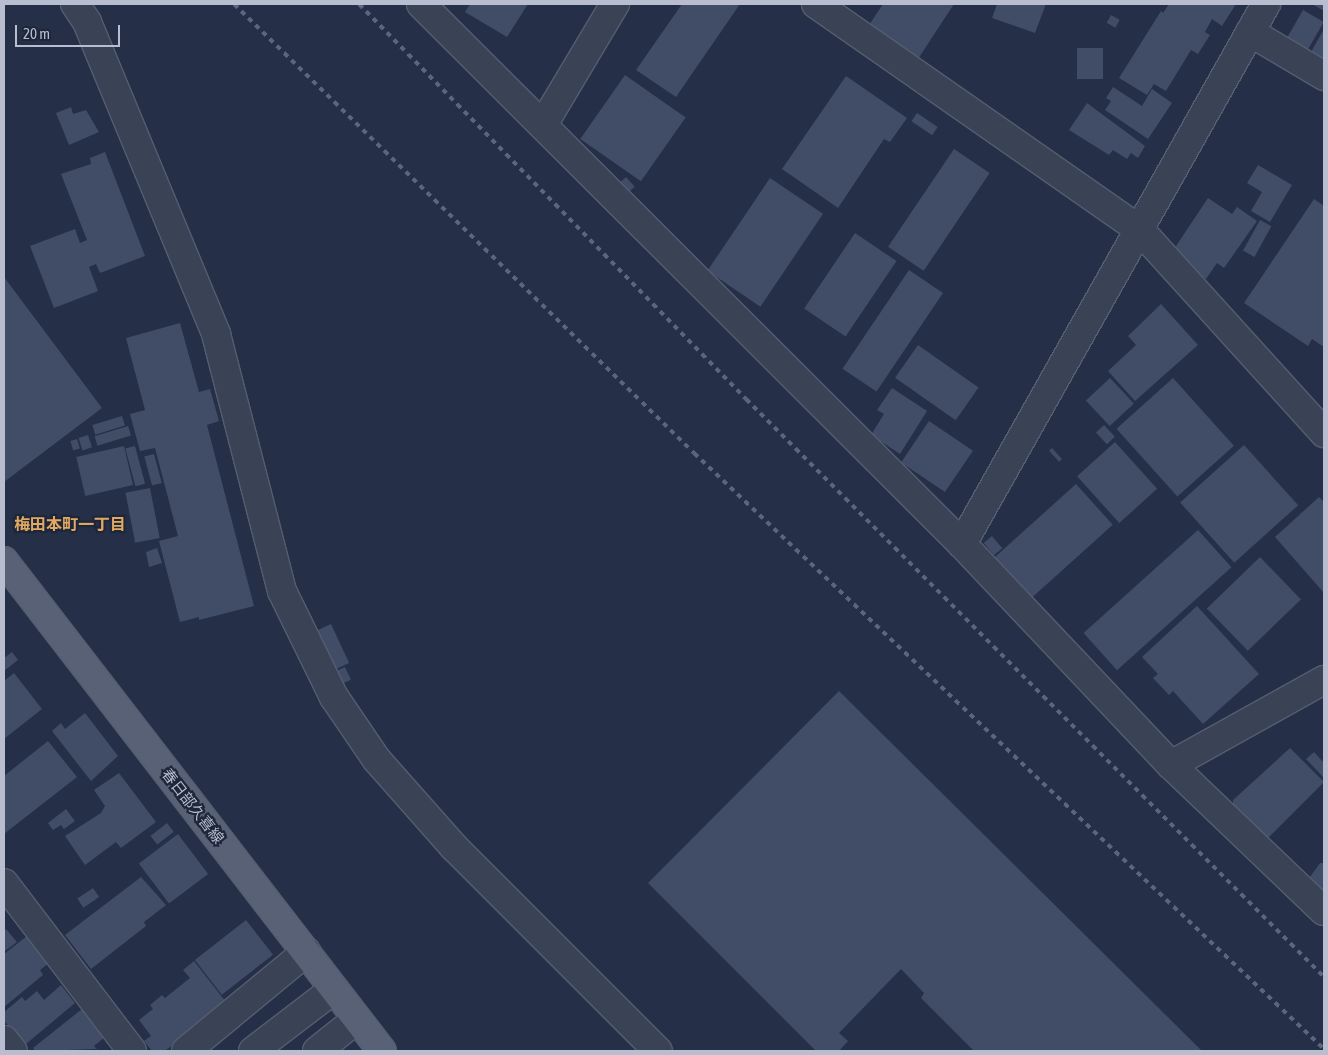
<!DOCTYPE html>
<html>
<head>
<meta charset="utf-8">
<style>
  body { margin:0 }
  #map { position:relative; width:1328px; height:1055px; overflow:hidden; background:#252f47; font-family:"Asap Condensed","Noto Sans JP",sans-serif }
  div>[style] { position:absolute }
  .building>* { inset:0; background:#414c67; transform-origin:0 0 }
  .roads { filter:drop-shadow(1px 0 #555d70) drop-shadow(-1px 0 #555d70) drop-shadow(0 1px #555d70) drop-shadow(0 -1px #555d70) }
  .minor>* { height:28px; margin:-14px; padding:0 14px; transform-origin:14px; border-radius:14px; background:#3a4256 }
  .major>* { height:28px; margin:-14px; padding:0 14px; transform-origin:14px; border-radius:14px; background:#586176 }
  .rail>* { height:4px; margin-top:-2px; transform-origin:0; background:repeating-linear-gradient(90deg,#5b657d 0 5px,transparent 0 10px) }
  span { translate:-50% -50%; white-space:nowrap; text-align:center; line-height:1.15; -webkit-text-stroke:4.5px #1e263b; paint-order:stroke }
  .street-label { font-size:15px; color:#b8becf }
  .neighbourhood-label { font-size:16px; color:#e2a960; font-weight:700 }
  .frame { position:absolute; inset:0; border:5px solid #b8becf; pointer-events:none }
  .scale { position:absolute; left:15px; top:25px; width:105px; height:22px; box-sizing:border-box; border:2px solid #b8becf; border-top:0; padding-left:6px; font-size:15px; line-height:18px; white-space:nowrap; color:#b8becf; -webkit-text-stroke:4px #1e263b; paint-order:stroke }
</style>
</head>
<body>
<div id="map">
  <div class="building">
    <i style="clip-path:polygon(470px 4px,528px 4px,507px 37px,465px 12px)"></i>
    <i style="clip-path:polygon(682px 4px,740px 4px,676px 97px,636px 70px)"></i>
    <i style="clip-path:polygon(883px 4px,954px 4px,918px 59px,869px 25px)"></i>
    <i style="clip-path:polygon(997px 4px,1046px 4px,1035px 33px,992px 18px)"></i>
    <i style="clip-path:polygon(1169px 4px,1236px 4px,1222px 26px,1212px 19px,1205px 32px,1210px 35px,1198px 54px,1191px 50px,1166px 91px,1154px 84px,1147px 95px,1119px 78px,1161px 11px,1163px 13px)"></i>
    <i style="clip-path:polygon(1312px 4px,1324px 4px,1324px 11px)"></i>
    <i style="left:1303px;top:10px;width:24px;height:36px;rotate:30deg"></i>
    <i style="left:1111px;top:15px;width:10px;height:9px;rotate:29deg"></i>
    <i style="clip-path:polygon(1324px 29px,1324px 60px,1311px 52px)"></i>
    <i style="left:1077px;top:48px;width:26px;height:31px"></i>
    <i style="left:625px;top:75px;width:74px;height:78px;rotate:35deg"></i>
    <i style="clip-path:polygon(846px 76px,907px 118px,890px 142px,884px 139px,838px 208px,782px 169px)"></i>
    <i style="clip-path:polygon(1113px 87px,1142px 106px,1152px 89px,1172px 103px,1148px 139px,1105px 110px,1111px 101px,1106px 98px)"></i>
    <i style="clip-path:polygon(1087px 103px,1145px 146px,1138px 158px,1131px 153px,1127px 159px,1113px 150px,1109px 155px,1069px 130px)"></i>
    <i style="clip-path:polygon(71px 107px,73px 114px,86px 110px,99px 132px,69px 145px,56px 113px)"></i>
    <i style="left:917px;top:113px;width:25px;height:10px;rotate:34deg"></i>
    <i style="left:954px;top:149px;width:43px;height:118px;rotate:34deg"></i>
    <i style="clip-path:polygon(105px 152px,145px 256px,100px 273px,96px 264px,89px 267px,98px 291px,54px 308px,30px 246px,75px 229px,80px 243px,87px 240px,61px 174px,91px 164px,90px 158px)"></i>
    <i style="clip-path:polygon(1258px 165px,1292px 185px,1270px 222px,1251px 211px,1262px 192px,1247px 183px)"></i>
    <i style="left:626px;top:177px;width:13px;height:9px;rotate:48deg"></i>
    <i style="left:770px;top:178px;width:64px;height:112px;rotate:34deg"></i>
    <i style="clip-path:polygon(1208px 198px,1232px 214px,1237px 207px,1257px 221px,1224px 268px,1217px 263px,1206px 279px,1180px 262px,1185px 256px,1174px 249px)"></i>
    <i style="clip-path:polygon(1314px 199px,1324px 206px,1324px 347px,1312px 339px,1308px 346px,1244px 303px)"></i>
    <i style="left:1260px;top:220px;width:13px;height:35px;rotate:29deg"></i>
    <i style="left:855px;top:233px;width:50px;height:91px;rotate:34deg"></i>
    <i style="left:909px;top:270px;width:41px;height:119px;rotate:34deg"></i>
    <i style="clip-path:polygon(4px 277px,102px 408px,4px 482px)"></i>
    <i style="clip-path:polygon(1161px 304px,1198px 345px,1135px 401px,1108px 371px,1136px 345px,1128px 336px)"></i>
    <i style="clip-path:polygon(180px 323px,199px 392px,210px 389px,219px 421px,207px 425px,254px 606px,199px 620px,199px 617px,180px 622px,159px 541px,178px 536px,155px 448px,140px 451px,130px 414px,145px 410px,126px 338px)"></i>
    <i style="left:918px;top:345px;width:74px;height:40px;rotate:35deg"></i>
    <i style="left:1110px;top:378px;width:35px;height:33px;rotate:47deg"></i>
    <i style="left:1173px;top:378px;width:91px;height:76px;rotate:48deg"></i>
    <i style="clip-path:polygon(892px 388px,927px 411px,900px 454px,871px 435px,884px 414px,877px 410px)"></i>
    <i style="left:122px;top:416px;width:10px;height:31px;rotate:73deg"></i>
    <i style="left:929px;top:421px;width:53px;height:50px;rotate:34deg"></i>
    <i style="left:1104px;top:425px;width:16px;height:11px;rotate:47deg"></i>
    <i style="left:128px;top:426px;width:10px;height:35px;rotate:73deg"></i>
    <i style="left:88px;top:435px;width:13px;height:10px;rotate:72deg"></i>
    <i style="left:77px;top:439px;width:10px;height:7px;rotate:73deg"></i>
    <i style="left:1115px;top:442px;width:63px;height:51px;rotate:48deg"></i>
    <i style="left:1244px;top:445px;width:81px;height:86px;rotate:48deg"></i>
    <i style="left:124px;top:446px;width:40px;height:49px;rotate:77deg"></i>
    <i style="left:135px;top:446px;width:39px;height:10px;rotate:75deg"></i>
    <i style="left:1052px;top:448px;width:15px;height:4px;rotate:48deg"></i>
    <i style="left:154px;top:454px;width:30px;height:10px;rotate:75deg"></i>
    <i style="left:1076px;top:484px;width:55px;height:109px;rotate:48deg"></i>
    <i style="left:150px;top:488px;width:51px;height:25px;rotate:79deg"></i>
    <i style="clip-path:polygon(1319px 497px,1324px 502px,1324px 593px,1275px 537px)"></i>
    <i style="left:1198px;top:530px;width:50px;height:154px;rotate:48deg"></i>
    <i style="left:992px;top:536px;width:16px;height:11px;rotate:50deg"></i>
    <i style="clip-path:polygon(157px 548px,162px 563px,149px 567px,146px 552px)"></i>
    <i style="left:1260px;top:557px;width:59px;height:74px;rotate:46deg"></i>
    <i style="clip-path:polygon(1197px 606px,1259px 674px,1203px 724px,1173px 691px,1169px 695px,1153px 678px,1158px 674px,1142px 657px)"></i>
    <i style="left:331px;top:624px;width:43px;height:23px;rotate:65deg"></i>
    <i style="clip-path:polygon(12px 652px,18px 660px,4px 671px,4px 658px)"></i>
    <i style="left:345px;top:667px;width:14px;height:17px;rotate:65deg"></i>
    <i style="clip-path:polygon(14px 673px,42px 709px,4px 739px,4px 681px)"></i>
    <i style="clip-path:polygon(839px 691px,1202px 1051px,974px 1051px,921px 998px,924px 993px,901px 969px,839px 1033px,848px 1041px,839px 1051px,816px 1051px,648px 883px)"></i>
    <i style="clip-path:polygon(85px 713px,118px 756px,91px 781px,52px 731px,61px 723px,65px 729px)"></i>
    <i style="clip-path:polygon(48px 741px,77px 777px,4px 834px,4px 776px)"></i>
    <i style="clip-path:polygon(1290px 748px,1324px 782px,1267px 839px,1233px 805px,1233px 800px)"></i>
    <i style="clip-path:polygon(1314px 752px,1324px 763px,1324px 778px,1306px 759px)"></i>
    <i style="clip-path:polygon(119px 773px,156px 822px,121px 848px,116px 842px,85px 865px,65px 836px,101px 813px,105px 806px,94px 790px)"></i>
    <i style="clip-path:polygon(66px 809px,75px 821px,64px 829px,61px 825px,53px 830px,48px 823px)"></i>
    <i style="left:167px;top:823px;width:11px;height:21px;rotate:52deg"></i>
    <i style="left:178px;top:834px;width:50px;height:49px;rotate:53deg"></i>
    <i style="clip-path:polygon(1320px 863px,1324px 863px,1324px 891px,1310px 877px)"></i>
    <i style="clip-path:polygon(141px 877px,166px 905px,144px 922px,146px 926px,91px 969px,65px 935px)"></i>
    <i style="left:93px;top:888px;width:11px;height:19px;rotate:56deg"></i>
    <i style="left:246px;top:920px;width:44px;height:65px;rotate:52deg"></i>
    <i style="clip-path:polygon(6px 929px,17px 942px,5px 951px,4px 932px)"></i>
    <i style="clip-path:polygon(27px 936px,49px 963px,40px 970px,43px 975px,4px 1007px,4px 954px)"></i>
    <i style="clip-path:polygon(194px 961px,226px 1002px,165px 1051px,152px 1051px,144px 1041px,151px 1036px,139px 1020px,153px 1009px,150px 1005px,162px 995px,165px 998px,190px 978px,183px 970px)"></i>
    <i style="clip-path:polygon(61px 985px,75px 1003px,26px 1044px,4px 1021px,4px 1012px,22px 997px,25px 1001px,37px 991px,44px 1000px)"></i>
    <i style="clip-path:polygon(82px 1009px,105px 1037px,94px 1046px,97px 1049px,35px 1051px,33px 1048px)"></i>
  </div>
  <div class="roads">
    <div class="minor">
      <i style="left:75px;top:4px;width:22px;rotate:56deg"></i>
      <i style="left:87px;top:22px;width:338px;rotate:67.5deg"></i>
      <i style="left:216px;top:334px;width:265px;rotate:75.6deg"></i>
      <i style="left:282px;top:591px;width:118px;rotate:63.9deg"></i>
      <i style="left:334px;top:697px;width:76px;rotate:55.7deg"></i>
      <i style="left:377px;top:760px;width:116px;rotate:48.5deg"></i>
      <i style="left:454px;top:847px;width:288px;rotate:45deg"></i>
      <i style="left:421px;top:4px;width:764px;rotate:44.95deg"></i>
      <i style="left:962px;top:544px;width:304px;rotate:46.6deg"></i>
      <i style="left:1171px;top:765px;width:211px;rotate:43.7deg"></i>
      <i style="left:816px;top:4px;width:395px;rotate:34.9deg"></i>
      <i style="left:1140px;top:230px;width:274px;rotate:47.8deg"></i>
      <i style="left:1250px;top:32px;width:86px;rotate:30.7deg"></i>
      <i style="left:544px;top:123px;width:139px;rotate:-59.2deg"></i>
      <i style="left:962px;top:544px;width:620px;rotate:-60.62deg"></i>
      <i style="left:1171px;top:765px;width:175px;rotate:-29.1deg"></i>
      <i style="left:4px;top:883px;width:211px;rotate:52.7deg"></i>
      <i style="left:4px;top:1040px;width:14px;rotate:51deg"></i>
      <i style="left:186px;top:1051px;width:156px;rotate:-39.5deg"></i>
      <i style="left:253px;top:1051px;width:102px;rotate:-37.4deg"></i>
      <i style="left:317px;top:1051px;width:51px;rotate:-38.7deg"></i>
    </div>
    <div class="major">
      <i style="left:4px;top:561px;width:619px;rotate:52.35deg"></i>
    </div>
  </div>
  <div class="rail">
    <i style="left:234px;top:4px;width:643px;rotate:44.31deg"></i>
    <i style="left:694px;top:453px;width:867px;rotate:43.41deg"></i>
    <i style="left:359px;top:4px;width:553px;rotate:45.59deg"></i>
    <i style="left:746px;top:399px;width:817px;rotate:45deg"></i>
  </div>
  <div class="street-label">
    <span style="left:193px;top:806px;rotate:52deg">春日部久喜線</span>
  </div>
  <div class="neighbourhood-label">
    <span style="left:70px;top:524px">梅田本町一丁目</span>
  </div>
  <div class="frame"></div>
  <div class="scale">20 m</div>
</div>
</body>
</html>
